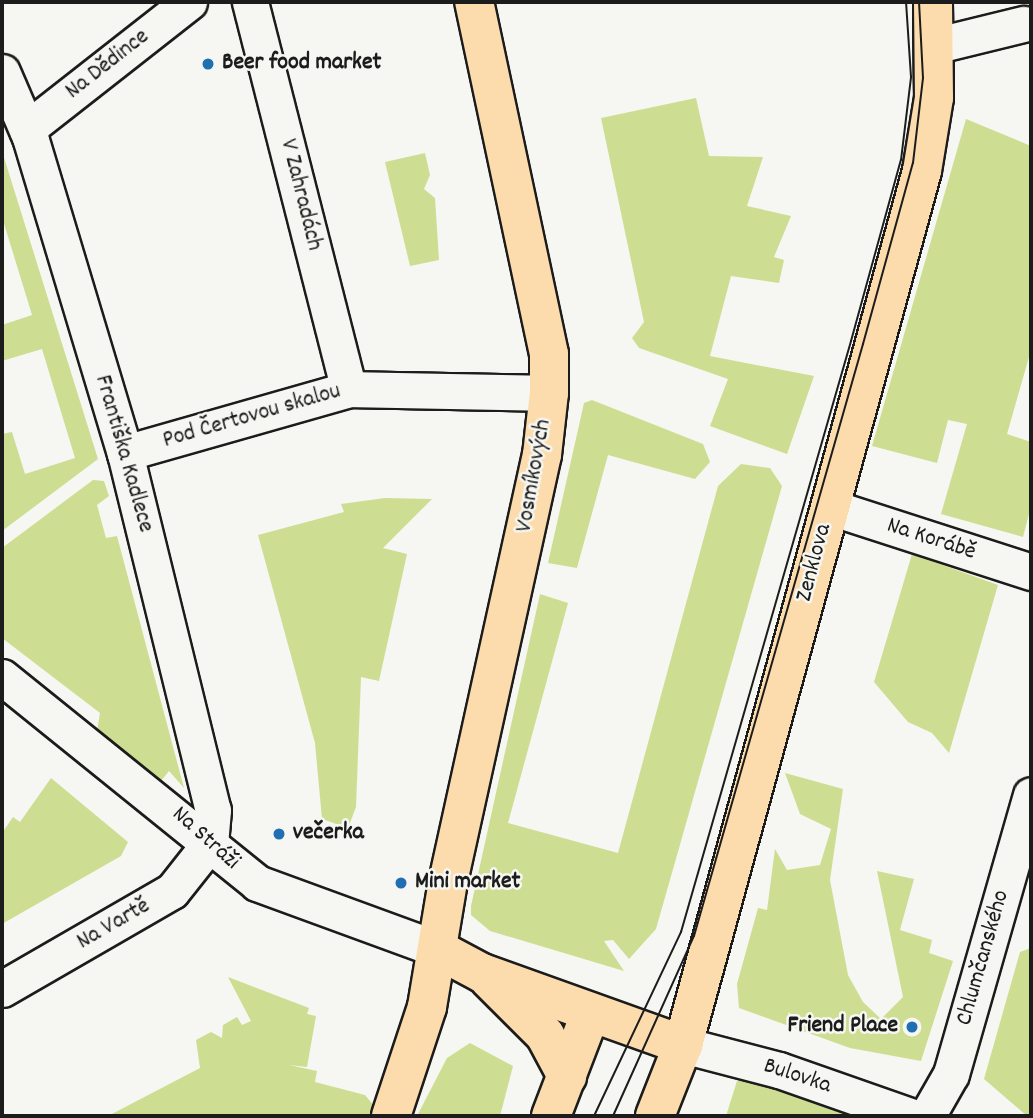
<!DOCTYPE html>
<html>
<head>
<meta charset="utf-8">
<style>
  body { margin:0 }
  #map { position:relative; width:1033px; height:1118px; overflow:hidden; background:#f6f6f2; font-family:Dekko,sans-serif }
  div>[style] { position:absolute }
  .green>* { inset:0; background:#cdde92 }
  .roads { filter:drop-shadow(2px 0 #1c1c1c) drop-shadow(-2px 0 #1c1c1c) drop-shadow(0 2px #1c1c1c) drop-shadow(0 -2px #1c1c1c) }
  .minor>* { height:35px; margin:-17.5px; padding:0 17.5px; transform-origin:17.5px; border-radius:17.5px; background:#f6f6f2 }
  .major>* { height:38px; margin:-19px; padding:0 19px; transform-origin:19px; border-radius:19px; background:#fcdcac }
  .tram>* { height:2px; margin:-1px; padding:0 1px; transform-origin:1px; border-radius:1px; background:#1c1c1c }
  .dots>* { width:19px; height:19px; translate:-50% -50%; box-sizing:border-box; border:4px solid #f6f6f2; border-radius:50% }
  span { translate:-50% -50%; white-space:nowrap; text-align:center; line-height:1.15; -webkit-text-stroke:5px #f6f6f2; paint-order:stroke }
  .poi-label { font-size:24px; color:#1c1c1c; font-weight:700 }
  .left { translate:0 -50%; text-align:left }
  .right { translate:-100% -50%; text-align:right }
  .street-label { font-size:24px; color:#1c1c1c }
  .frame { position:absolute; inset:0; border:4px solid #1c1c1c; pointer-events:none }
</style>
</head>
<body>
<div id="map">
  <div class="green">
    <i style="clip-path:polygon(696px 98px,709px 156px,763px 157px,747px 206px,791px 216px,774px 257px,784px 260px,779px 283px,731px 276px,710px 356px,814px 376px,787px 454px,710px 426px,728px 379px,639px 348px,632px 338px,644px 322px,601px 118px)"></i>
    <i style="clip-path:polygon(966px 119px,1031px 146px,1031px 350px,1007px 434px,1031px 442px,1031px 506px,1023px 537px,941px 514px,967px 424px,948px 420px,937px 463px,872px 446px)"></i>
    <i style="clip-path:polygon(2px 151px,98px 459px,2px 531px,2px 434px,12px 432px,25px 474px,75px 458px,42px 349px,2px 361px,2px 325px,32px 315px,2px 217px)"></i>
    <i style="clip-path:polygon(425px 153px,430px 175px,424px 189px,435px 198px,439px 260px,410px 266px,385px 162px)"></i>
    <i style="clip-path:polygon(592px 400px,703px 444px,710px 462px,695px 479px,608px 455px,577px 568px,548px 563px,584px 403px)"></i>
    <i style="clip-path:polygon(741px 464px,770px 468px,782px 486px,656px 929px,629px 959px,613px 940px,604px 941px,624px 971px,490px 931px,471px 915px,471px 906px,540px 594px,568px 603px,508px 823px,618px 853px,718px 486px)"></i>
    <i style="clip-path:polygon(93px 480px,104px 481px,109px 496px,97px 505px,106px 538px,117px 536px,184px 788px,169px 771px,161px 781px,97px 731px,100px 713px,2px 638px,2px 548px)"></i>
    <i style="clip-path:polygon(385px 498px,432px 499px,383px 548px,407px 554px,379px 681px,361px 677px,356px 807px,348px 828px,322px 819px,315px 743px,258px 535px,344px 512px,341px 504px)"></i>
    <i style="clip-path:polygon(912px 554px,998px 585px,949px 753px,932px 733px,908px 722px,874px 682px)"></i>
    <i style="clip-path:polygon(785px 773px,843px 789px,830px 880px,848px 975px,863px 1002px,881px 1019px,903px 997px,877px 871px,914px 879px,900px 930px,932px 940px,929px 953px,953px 961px,921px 1061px,850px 1048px,739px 1008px,737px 984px,758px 908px,767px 910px,775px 849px,787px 870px,820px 865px,831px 829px,800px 814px)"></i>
    <i style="clip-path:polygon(51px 778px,128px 842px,121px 856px,2px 924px,2px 833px,13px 817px,20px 822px)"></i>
    <i style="clip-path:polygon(1031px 948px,1031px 1116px,1027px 1116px,984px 1079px,1020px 952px)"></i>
    <i style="clip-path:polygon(228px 977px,309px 1008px,307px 1014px,316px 1016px,307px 1067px,289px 1065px,317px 1071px,315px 1082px,365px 1095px,375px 1107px,369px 1116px,108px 1116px,200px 1068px,196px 1040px,211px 1032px,222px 1038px,223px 1025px,237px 1017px,242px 1025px,251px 1021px)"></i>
    <i style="clip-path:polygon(470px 1043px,513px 1066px,500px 1116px,417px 1116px,447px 1058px)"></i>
    <i style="clip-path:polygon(737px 1081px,750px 1081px,850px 1116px,726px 1116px)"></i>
  </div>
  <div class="roads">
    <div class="minor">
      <i style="left:250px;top:2px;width:399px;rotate:75.7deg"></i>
      <i style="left:937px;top:45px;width:89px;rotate:-13.7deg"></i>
      <i style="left:2px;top:72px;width:71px;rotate:66.7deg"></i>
      <i style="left:30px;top:137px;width:330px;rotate:73.3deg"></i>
      <i style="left:125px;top:453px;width:368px;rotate:76.2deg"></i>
      <i style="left:213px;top:810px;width:33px;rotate:95deg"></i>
      <i style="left:27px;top:129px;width:206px;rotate:-38.1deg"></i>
      <i style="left:125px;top:453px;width:233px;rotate:-15.9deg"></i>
      <i style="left:349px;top:389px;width:200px;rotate:1.1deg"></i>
      <i style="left:830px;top:507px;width:211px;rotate:17.9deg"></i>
      <i style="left:2px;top:677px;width:328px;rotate:38.9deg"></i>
      <i style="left:257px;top:883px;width:192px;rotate:20.1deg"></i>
      <i style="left:2px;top:989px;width:196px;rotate:-30deg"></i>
      <i style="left:172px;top:891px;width:61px;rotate:-51.6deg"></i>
      <i style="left:683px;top:1045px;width:99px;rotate:14.6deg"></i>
      <i style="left:779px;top:1070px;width:139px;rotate:19.3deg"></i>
      <i style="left:927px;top:1116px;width:48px;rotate:-60.3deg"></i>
      <i style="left:951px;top:1074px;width:290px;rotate:-74deg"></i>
    </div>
    <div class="major">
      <i style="left:437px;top:949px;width:51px;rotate:28.1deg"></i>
      <i style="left:482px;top:973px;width:214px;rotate:19.7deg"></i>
      <i style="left:489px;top:979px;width:79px;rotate:45deg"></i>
      <i style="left:545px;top:1035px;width:47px;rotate:61.8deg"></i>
      <i style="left:391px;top:1116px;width:115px;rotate:-71.7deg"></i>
      <i style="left:427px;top:1007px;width:127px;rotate:-80.5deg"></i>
      <i style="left:448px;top:882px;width:437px;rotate:-77.6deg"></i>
      <i style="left:542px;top:455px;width:62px;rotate:-83.6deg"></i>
      <i style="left:549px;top:393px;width:39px;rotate:-90deg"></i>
      <i style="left:549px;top:354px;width:360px;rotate:-102deg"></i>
      <i style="left:551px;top:1116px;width:111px;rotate:-69deg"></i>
      <i style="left:655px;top:1116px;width:76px;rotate:-68.5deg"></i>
      <i style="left:683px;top:1045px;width:906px;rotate:-74.71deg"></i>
      <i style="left:922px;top:171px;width:74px;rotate:-80.7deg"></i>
      <i style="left:934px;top:98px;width:96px;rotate:-90.6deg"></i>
    </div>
  </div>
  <div class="tram">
    <i style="left:594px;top:1116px;width:204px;rotate:-64.7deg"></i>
    <i style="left:681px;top:932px;width:615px;rotate:-73.95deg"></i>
    <i style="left:851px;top:341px;width:188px;rotate:-74.6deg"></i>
    <i style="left:901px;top:160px;width:84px;rotate:-83.1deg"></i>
    <i style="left:911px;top:77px;width:75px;rotate:-93.8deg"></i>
    <i style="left:613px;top:1116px;width:197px;rotate:-65.8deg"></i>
    <i style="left:694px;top:936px;width:616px;rotate:-74.07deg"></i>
    <i style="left:863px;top:344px;width:188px;rotate:-74.6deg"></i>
    <i style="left:913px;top:163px;width:86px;rotate:-83.3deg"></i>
    <i style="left:923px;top:78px;width:76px;rotate:-93deg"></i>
  </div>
  <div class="dots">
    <i style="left:208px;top:64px;background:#1f6fb2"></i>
    <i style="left:279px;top:834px;background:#1f6fb2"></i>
    <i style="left:401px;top:883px;background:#1f6fb2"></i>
    <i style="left:912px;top:1027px;background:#1f6fb2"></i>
  </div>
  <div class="poi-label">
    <span class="left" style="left:222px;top:64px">Beer food market</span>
    <span class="left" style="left:293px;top:834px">večerka</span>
    <span class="left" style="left:415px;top:883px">Mini market</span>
    <span class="right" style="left:898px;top:1027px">Friend Place</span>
  </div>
  <div class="street-label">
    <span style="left:108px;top:65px;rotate:-38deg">Na Dědince</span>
    <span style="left:300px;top:195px;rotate:76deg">V Zahradách</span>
    <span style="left:252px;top:417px;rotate:-16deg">Pod Čertovou skalou</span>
    <span style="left:123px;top:454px;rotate:74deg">Františka Kadlece</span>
    <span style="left:535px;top:476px;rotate:-80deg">Vosmíkových</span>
    <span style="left:931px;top:540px;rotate:18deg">Na Korábě</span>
    <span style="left:815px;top:563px;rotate:-75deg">Zenklova</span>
    <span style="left:205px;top:839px;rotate:42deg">Na Stráži</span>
    <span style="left:114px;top:925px;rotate:-30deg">Na Vartě</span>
    <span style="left:984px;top:958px;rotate:-74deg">Chlumčanského</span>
    <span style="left:797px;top:1077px;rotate:18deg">Bulovka</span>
  </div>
  <div class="frame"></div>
</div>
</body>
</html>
